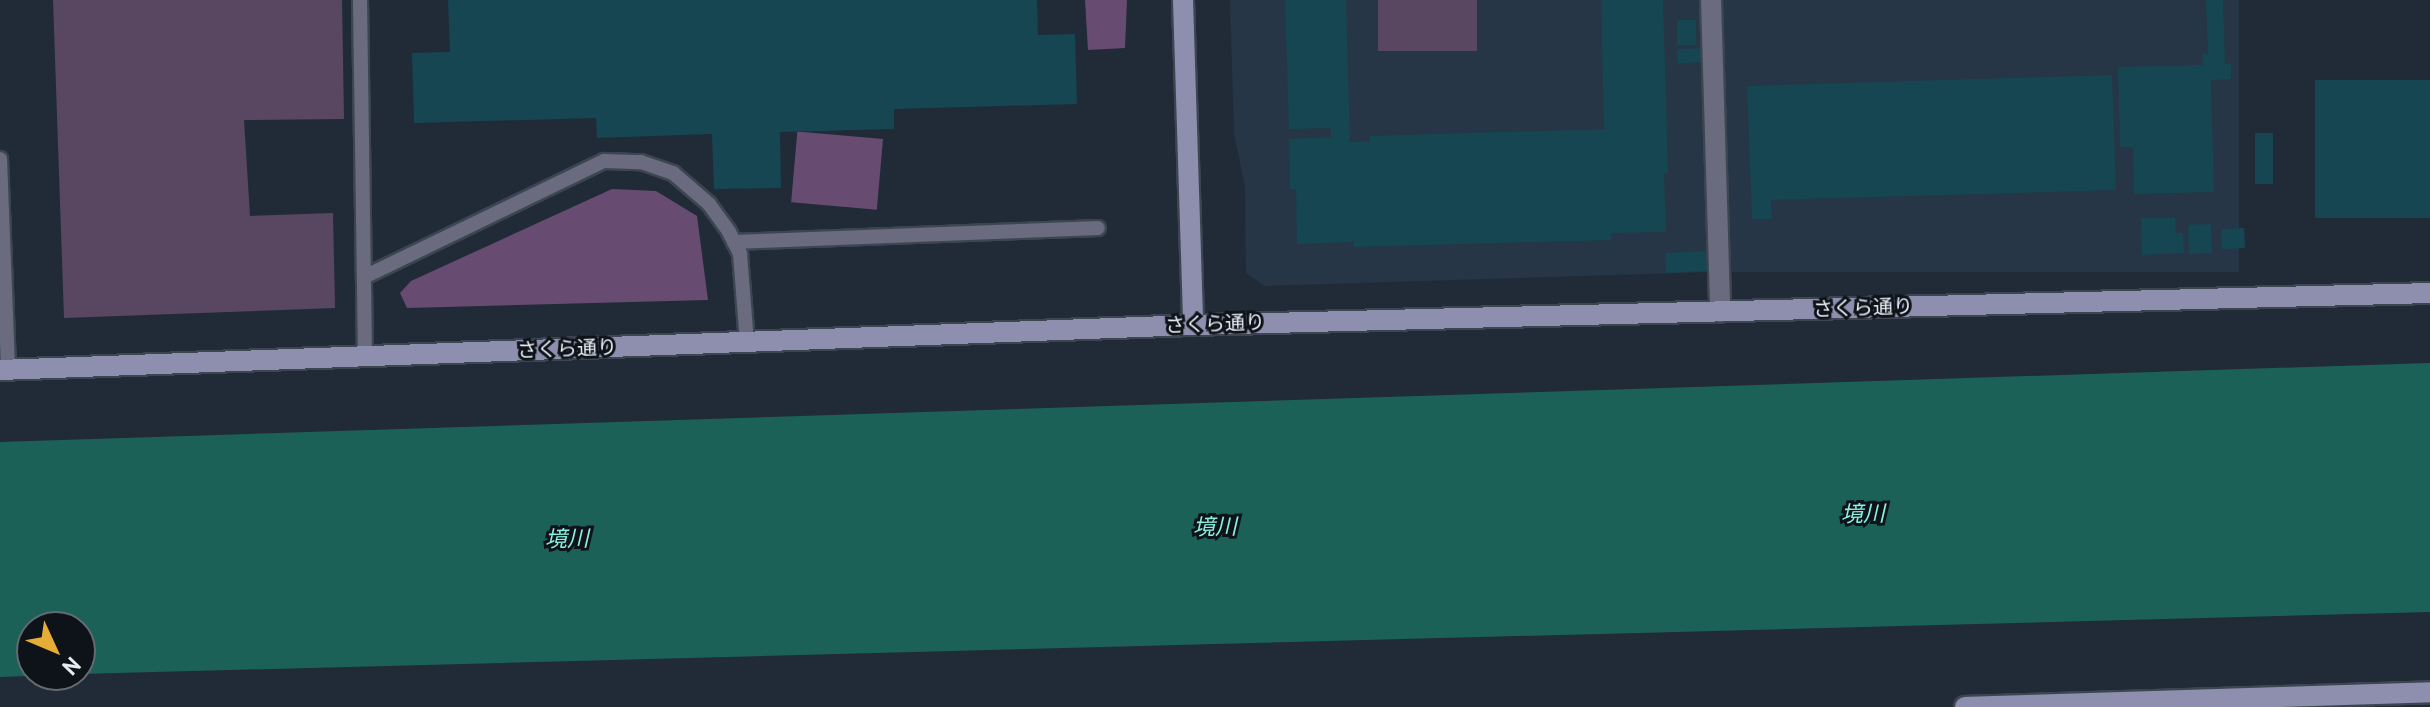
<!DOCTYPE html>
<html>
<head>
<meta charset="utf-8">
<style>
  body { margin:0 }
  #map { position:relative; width:2430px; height:707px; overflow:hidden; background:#202b37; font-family:"PT Sans","Noto Sans JP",sans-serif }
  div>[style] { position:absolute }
  .built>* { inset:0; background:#263646; transform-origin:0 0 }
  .green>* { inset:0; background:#594660; transform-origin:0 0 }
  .forest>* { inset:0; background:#674b71; transform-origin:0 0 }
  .water>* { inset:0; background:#1c6158 }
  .building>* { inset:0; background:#154652; transform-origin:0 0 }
  .roads { filter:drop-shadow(2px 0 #3c4651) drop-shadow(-2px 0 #3c4651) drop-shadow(0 2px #3c4651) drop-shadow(0 -2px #3c4651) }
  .lane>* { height:14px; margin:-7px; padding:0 7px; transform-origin:7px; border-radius:7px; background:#6a6b7f }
  .street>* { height:20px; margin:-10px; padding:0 10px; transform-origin:10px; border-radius:10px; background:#6a6b7f }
  .secondary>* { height:20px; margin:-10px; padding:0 10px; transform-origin:10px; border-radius:10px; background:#8e8faf }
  span { translate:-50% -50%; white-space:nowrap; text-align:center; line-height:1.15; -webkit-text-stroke:6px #0e1319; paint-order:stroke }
  .street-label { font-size:20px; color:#e5edf4 }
  .water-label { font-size:22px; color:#8af0e0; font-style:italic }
  .north { position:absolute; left:16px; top:611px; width:80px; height:80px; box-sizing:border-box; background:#0e1319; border:2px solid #646a71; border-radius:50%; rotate:134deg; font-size:22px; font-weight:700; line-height:32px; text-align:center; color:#e5edf4 }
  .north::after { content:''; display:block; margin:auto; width:28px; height:36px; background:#e5ad35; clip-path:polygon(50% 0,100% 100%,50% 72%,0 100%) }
</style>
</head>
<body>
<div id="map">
  <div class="built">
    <i style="clip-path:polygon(1230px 0,1700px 0,1709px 272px,1265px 286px,1246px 273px,1245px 187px,1234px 133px)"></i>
    <i style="left:1721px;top:0;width:518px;height:272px"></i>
  </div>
  <div class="green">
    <i style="clip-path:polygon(53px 0,342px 0,344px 119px,244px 120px,250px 216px,333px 213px,335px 308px,64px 318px)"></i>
    <i style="left:1378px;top:0;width:99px;height:51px"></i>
  </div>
  <div class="forest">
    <i style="clip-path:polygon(1085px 0,1127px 0,1125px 48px,1088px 50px)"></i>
    <i style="left:883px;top:139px;width:71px;height:86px;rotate:95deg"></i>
    <i style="clip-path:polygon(612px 189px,656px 191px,697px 216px,708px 300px,407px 308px,400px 293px,411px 281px)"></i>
  </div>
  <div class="water">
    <i style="clip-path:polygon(2430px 363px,2430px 612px,80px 674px,80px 627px,32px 627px,32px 675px,57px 675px,0 677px,0 442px)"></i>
  </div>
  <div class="building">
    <i style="clip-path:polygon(448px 0,1037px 0,1038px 35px,1075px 34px,1077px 104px,894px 109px,894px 129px,780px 132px,781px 188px,714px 189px,712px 134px,597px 138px,596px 118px,414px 123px,412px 53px,450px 52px)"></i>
    <i style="clip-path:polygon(1285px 0,1346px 0,1350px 142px,1370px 141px,1370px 136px,1604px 129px,1601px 0,1663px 0,1668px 173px,1664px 173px,1666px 232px,1611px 233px,1611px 240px,1354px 247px,1354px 242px,1297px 244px,1296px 189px,1290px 189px,1289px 139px,1331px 137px,1331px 128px,1289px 129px)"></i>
    <i style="clip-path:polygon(2206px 0,2223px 0,2225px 64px,2231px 64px,2231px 79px,2211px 80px,2214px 192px,2134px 194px,2133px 147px,2120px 147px,2118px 67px,2203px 65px,2202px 54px,2208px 54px)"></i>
    <i style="left:1696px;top:20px;width:25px;height:19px;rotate:90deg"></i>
    <i style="left:1700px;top:48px;width:14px;height:23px;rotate:86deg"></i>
    <i style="clip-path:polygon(2112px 75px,2116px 190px,1771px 200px,1772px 219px,1752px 219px,1747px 86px)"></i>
    <i style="left:2430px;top:80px;width:138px;height:115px;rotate:90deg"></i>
    <i style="left:2255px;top:133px;width:18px;height:51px"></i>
    <i style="clip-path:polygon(2141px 218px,2175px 218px,2176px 233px,2183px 233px,2184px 253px,2142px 255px)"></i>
    <i style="left:2211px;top:224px;width:29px;height:23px;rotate:88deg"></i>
    <i style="left:2244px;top:228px;width:20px;height:23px;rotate:87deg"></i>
    <i style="left:1706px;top:251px;width:20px;height:41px;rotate:87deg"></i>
  </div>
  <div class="roads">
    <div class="lane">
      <i style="left:360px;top:0;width:356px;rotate:89.2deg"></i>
      <i style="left:0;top:159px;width:211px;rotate:87.8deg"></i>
      <i style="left:734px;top:242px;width:364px;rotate:-2.2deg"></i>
      <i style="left:364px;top:277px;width:267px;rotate:-25.8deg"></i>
      <i style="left:604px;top:161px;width:37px;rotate:2deg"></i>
      <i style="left:641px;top:162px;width:34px;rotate:19deg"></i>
      <i style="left:673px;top:173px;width:48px;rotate:40.7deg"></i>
      <i style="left:709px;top:204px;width:34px;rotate:54deg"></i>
      <i style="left:729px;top:232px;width:25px;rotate:63deg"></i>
      <i style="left:740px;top:254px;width:88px;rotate:85.5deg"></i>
    </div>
    <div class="street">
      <i style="left:1711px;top:0;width:312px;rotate:88.3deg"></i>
    </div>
    <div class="secondary">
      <i style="left:1183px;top:0;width:325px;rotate:88.2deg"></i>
      <i style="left:0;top:370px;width:1194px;rotate:-2.16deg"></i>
      <i style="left:1193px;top:325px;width:1237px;rotate:-1.48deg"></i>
      <i style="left:1965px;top:707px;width:465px;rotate:-1.8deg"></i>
    </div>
  </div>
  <div class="street-label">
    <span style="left:1863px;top:308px;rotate:-2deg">さくら通り</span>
    <span style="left:1215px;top:324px;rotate:-2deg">さくら通り</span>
    <span style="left:567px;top:349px;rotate:-2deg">さくら通り</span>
  </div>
  <div class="water-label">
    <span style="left:1863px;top:514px;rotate:-1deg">境川</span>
    <span style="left:1215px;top:527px;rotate:-1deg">境川</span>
    <span style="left:567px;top:539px;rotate:-1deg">境川</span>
  </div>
  <div class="north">N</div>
</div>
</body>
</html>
